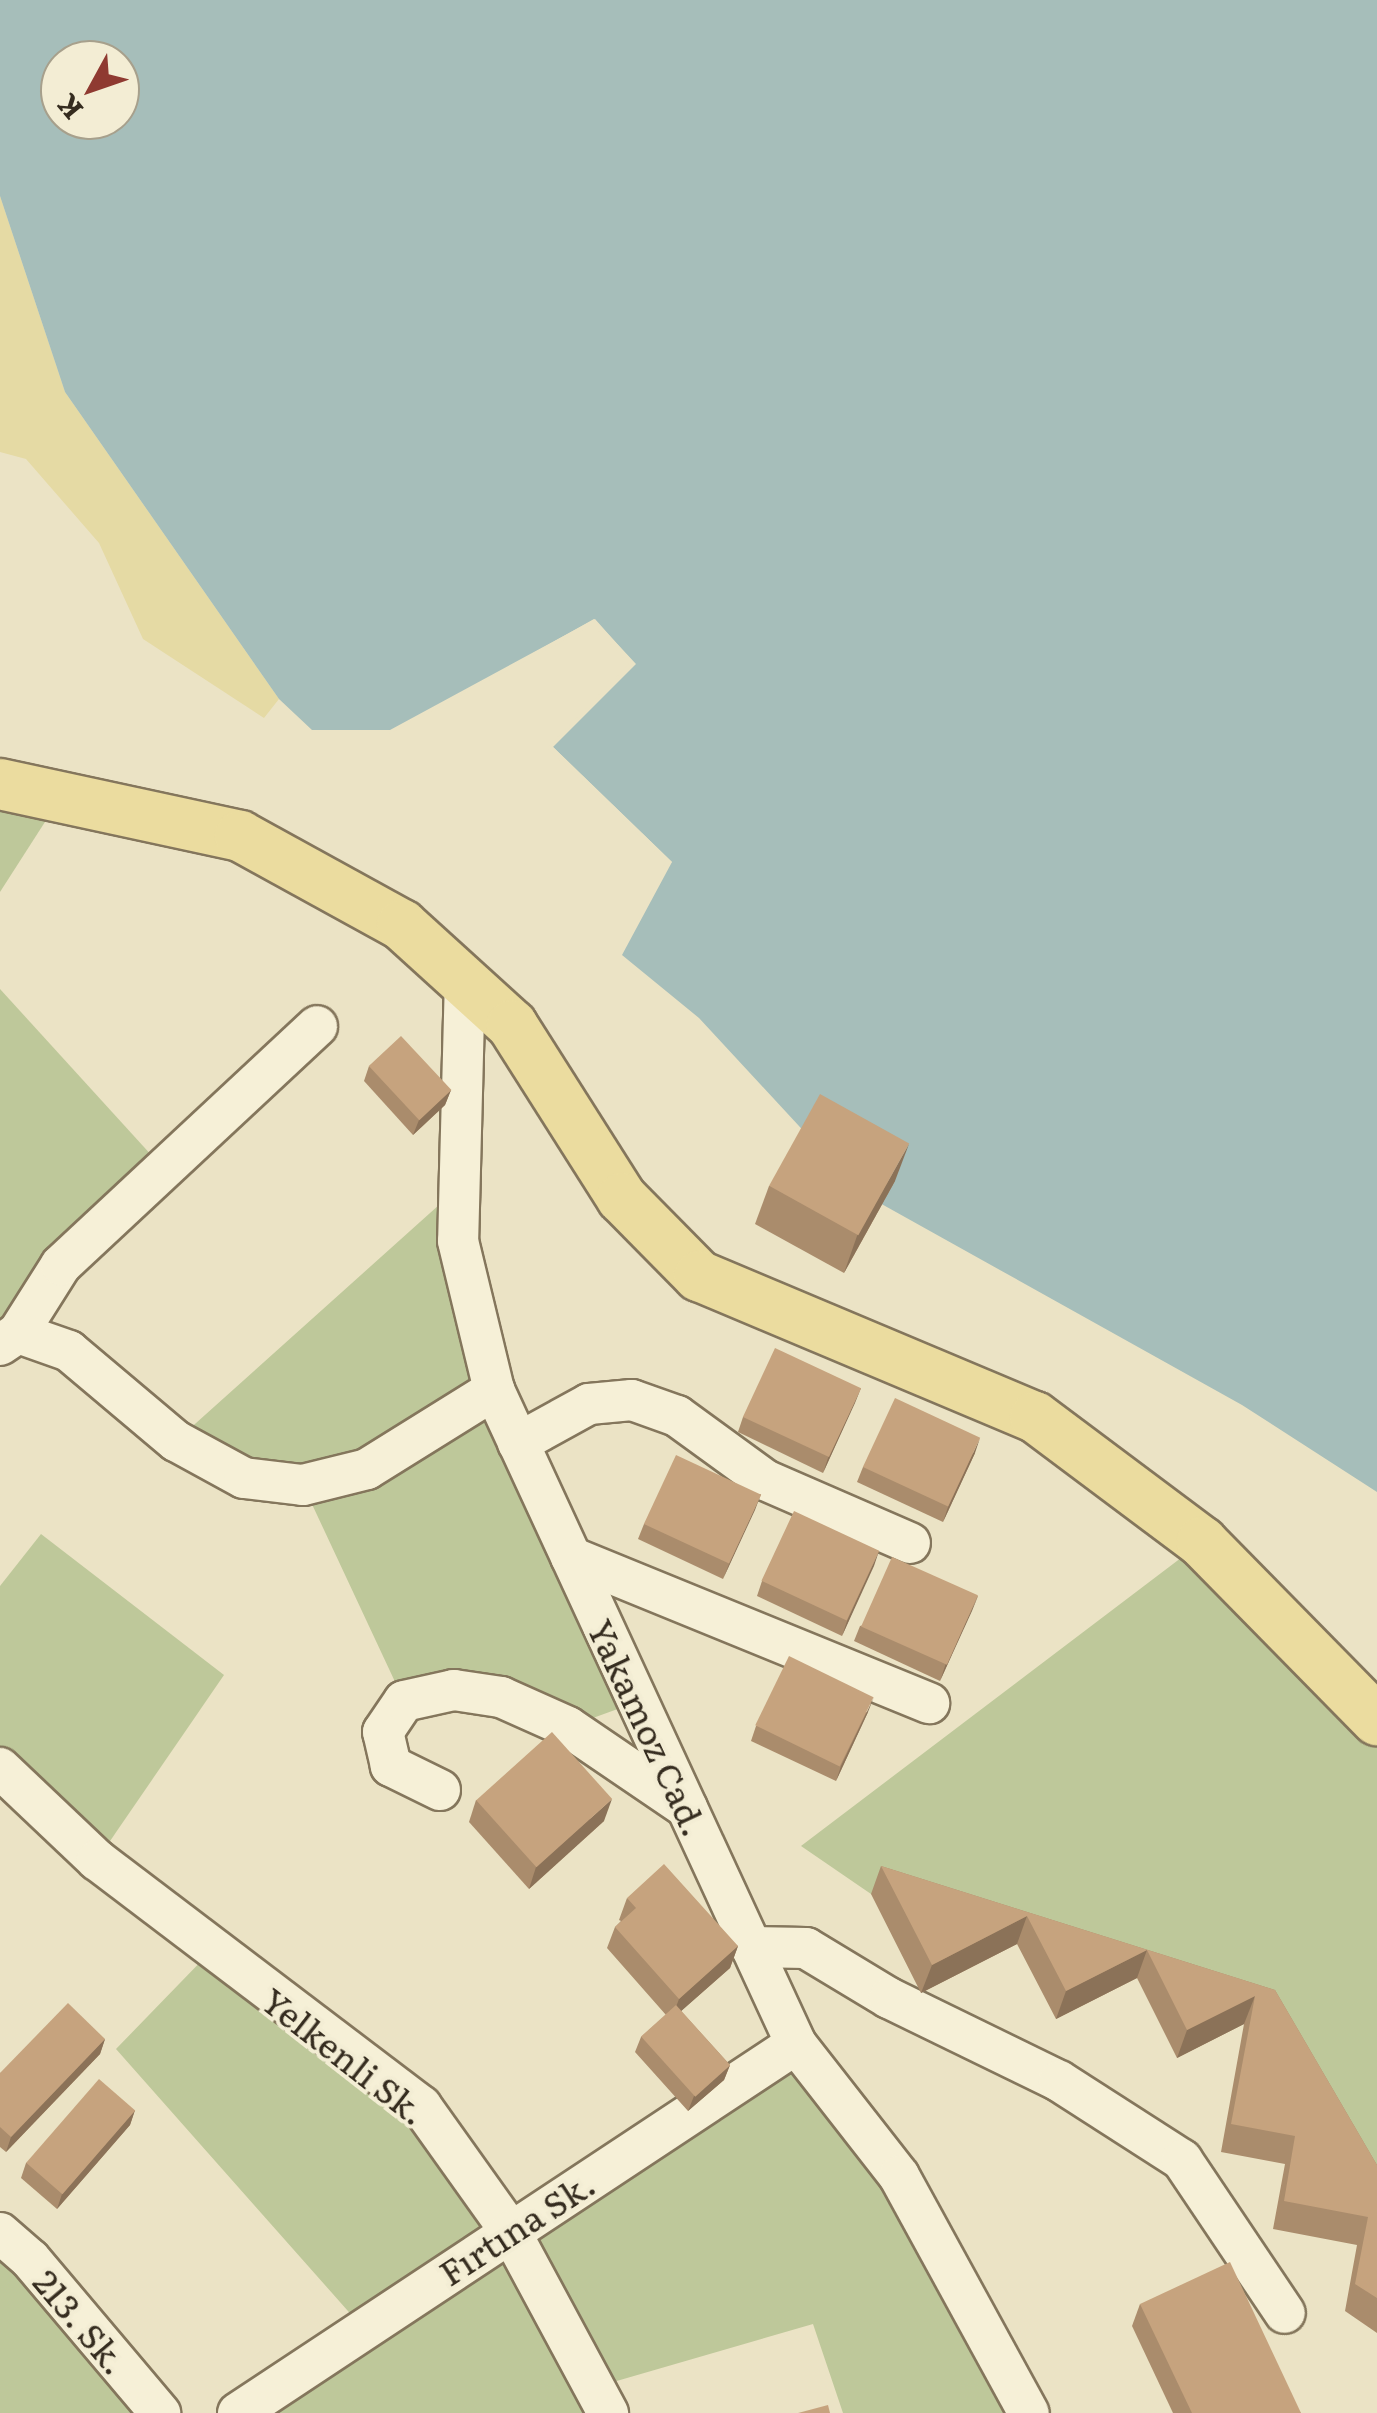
<!DOCTYPE html>
<html>
<head>
<meta charset="utf-8">
<style>
  body { margin:0 }
  #map { position:relative; width:1377px; height:2413px; overflow:hidden; background:#ebe3c5; font-family:Literata,serif }
  div>[style] { position:absolute }
  .green>* { inset:0; background:#bec89a }
  .sand>* { inset:0; background:#e5daa4 }
  .water>* { inset:0; background:#a6beba }
  .pier>* { inset:0; background:#ebe3c5 }
  .roads { filter:drop-shadow(2px 0 #84765c) drop-shadow(-2px 0 #84765c) drop-shadow(0 2px #84765c) drop-shadow(0 -2px #84765c) }
  .minor>* { height:40px; margin:-20px; padding:0 20px; transform-origin:20px; border-radius:20px; background:#f6f0d7 }
  .major>* { height:50px; margin:-25px; padding:0 25px; transform-origin:25px; border-radius:25px; background:#ebdc9f }
  .wall>* { inset:0; background:#aa8c6c }
  .shaded-wall>* { inset:0; background:#8b7258 }
  .building>* { inset:0; background:#c6a37e; transform-origin:0 0 }
  span { translate:-50% -50%; white-space:nowrap; text-align:center; line-height:1.15; -webkit-text-stroke:8px #f3edd4; paint-order:stroke }
  .street-label { font-size:35px; color:#352c1f }
  .north { position:absolute; left:40px; top:40px; width:100px; height:100px; box-sizing:border-box; background:#f3edd4; border:2px solid #a7a08c; border-radius:50%; rotate:230deg; font-size:28px; font-weight:700; line-height:40px; text-align:center; color:#352c1f }
  .north::after { content:''; display:block; margin:auto; width:35px; height:45px; background:#8f3a31; clip-path:polygon(50% 0,100% 100%,50% 72%,0 100%) }
</style>
</head>
<body>
<div id="map">
  <div class="green">
    <i style="clip-path:polygon(0 784px,61px 797px,0 892px)"></i>
    <i style="clip-path:polygon(0 989px,164px 1169px,0 1345px)"></i>
    <i style="clip-path:polygon(459px 1187px,494px 1390px,637px 1702px,568px 1727px,404px 1701px,303px 1485px,176px 1441px)"></i>
    <i style="clip-path:polygon(41px 1534px,224px 1675px,97px 1860px,0 1768px,0 1586px)"></i>
    <i style="clip-path:polygon(1202px 1542px,1377px 1720px,1377px 2210px,1265px 2018px,871px 1894px,801px 1846px)"></i>
    <i style="clip-path:polygon(211px 1951px,421px 2106px,510px 2230px,796px 2044px,1029px 2413px,843px 2413px,813px 2324px,596px 2387px,608px 2413px,238px 2413px,363px 2328px,116px 2049px)"></i>
    <i style="clip-path:polygon(0 2233px,160px 2413px,0 2413px)"></i>
  </div>
  <div class="sand">
    <i style="clip-path:polygon(0 196px,65px 392px,279px 699px,264px 718px,143px 639px,99px 543px,26px 459px,0 452px)"></i>
  </div>
  <div class="water">
    <i style="clip-path:polygon(evenodd,0 0,1377px 0,1377px 1492px,1242px 1405px,860px 1192px,699px 1018px,622px 955px,672px 862px,552px 746px,635px 664px,595px 619px,390px 730px,312px 730px,279px 699px,65px 392px,0 196px,0 0,60px 60px,120px 60px,120px 120px,60px 120px,60px 60px)"></i>
  </div>
  <div class="pier">
    <i style="clip-path:polygon(594px 619px,636px 664px,553px 747px,672px 862px,662px 869px,666px 862px,547px 748px,629px 664px,593px 625px,387px 735px)"></i>
  </div>
  <div class="roads">
    <div class="minor">
      <i style="left:465px;top:978px;width:263px;rotate:91.5deg"></i>
      <i style="left:458px;top:1241px;width:153px;rotate:76.4deg"></i>
      <i style="left:494px;top:1390px;width:720px;rotate:65.21deg"></i>
      <i style="left:796px;top:2044px;width:167px;rotate:52deg"></i>
      <i style="left:899px;top:2176px;width:270px;rotate:61.3deg"></i>
      <i style="left:18px;top:1333px;width:80px;rotate:-57.7deg"></i>
      <i style="left:61px;top:1265px;width:350px;rotate:-43deg"></i>
      <i style="left:0;top:1345px;width:22px;rotate:-34deg"></i>
      <i style="left:18px;top:1333px;width:54px;rotate:19.4deg"></i>
      <i style="left:69px;top:1351px;width:140px;rotate:40.1deg"></i>
      <i style="left:176px;top:1441px;width:77px;rotate:28.6deg"></i>
      <i style="left:244px;top:1478px;width:59px;rotate:6.8deg"></i>
      <i style="left:303px;top:1485px;width:66px;rotate:-14deg"></i>
      <i style="left:367px;top:1469px;width:150px;rotate:-31.9deg"></i>
      <i style="left:518px;top:1443px;width:81px;rotate:-28.8deg"></i>
      <i style="left:589px;top:1404px;width:43px;rotate:-5.3deg"></i>
      <i style="left:632px;top:1400px;width:48px;rotate:19.6deg"></i>
      <i style="left:677px;top:1416px;width:109px;rotate:36deg"></i>
      <i style="left:765px;top:1480px;width:158px;rotate:23.5deg"></i>
      <i style="left:571px;top:1557px;width:387px;rotate:22.2deg"></i>
      <i style="left:0;top:1768px;width:134px;rotate:43.5deg"></i>
      <i style="left:97px;top:1860px;width:407px;rotate:37.2deg"></i>
      <i style="left:421px;top:2106px;width:153px;rotate:54.5deg"></i>
      <i style="left:510px;top:2231px;width:207px;rotate:61.7deg"></i>
      <i style="left:440px;top:1790px;width:55px;rotate:-153.9deg"></i>
      <i style="left:391px;top:1766px;width:35px;rotate:-103deg"></i>
      <i style="left:383px;top:1732px;width:37px;rotate:-56deg"></i>
      <i style="left:404px;top:1701px;width:51px;rotate:-12.4deg"></i>
      <i style="left:454px;top:1690px;width:48px;rotate:8.5deg"></i>
      <i style="left:501px;top:1697px;width:73px;rotate:24.1deg"></i>
      <i style="left:568px;top:1727px;width:144px;rotate:34.2deg"></i>
      <i style="left:751px;top:1947px;width:55px;rotate:1deg"></i>
      <i style="left:806px;top:1948px;width:97px;rotate:31.1deg"></i>
      <i style="left:889px;top:1998px;width:189px;rotate:26deg"></i>
      <i style="left:1059px;top:2081px;width:146px;rotate:32.7deg"></i>
      <i style="left:1182px;top:2160px;width:184px;rotate:56.1deg"></i>
      <i style="left:0;top:2233px;width:40px;rotate:41deg"></i>
      <i style="left:30px;top:2259px;width:202px;rotate:49.8deg"></i>
      <i style="left:238px;top:2413px;width:669px;rotate:-33.48deg"></i>
    </div>
    <div class="major">
      <i style="left:0;top:784px;width:246px;rotate:12.2deg"></i>
      <i style="left:240px;top:836px;width:185px;rotate:28.8deg"></i>
      <i style="left:402px;top:925px;width:149px;rotate:42.3deg"></i>
      <i style="left:512px;top:1025px;width:205px;rotate:57.6deg"></i>
      <i style="left:622px;top:1198px;width:110px;rotate:45.4deg"></i>
      <i style="left:699px;top:1276px;width:364px;rotate:22.8deg"></i>
      <i style="left:1035px;top:1417px;width:209px;rotate:36.8deg"></i>
      <i style="left:1202px;top:1542px;width:250px;rotate:45.5deg"></i>
    </div>
  </div>
  <div class="wall">
    <i style="clip-path:polygon(369px 1066px,451px 1090px,445px 1105px,413px 1135px,364px 1081px)"></i>
    <i style="clip-path:polygon(895px 1181px,844px 1273px,755px 1224px,769px 1186px)"></i>
    <i style="clip-path:polygon(861px 1388px,823px 1473px,738px 1432px,743px 1417px)"></i>
    <i style="clip-path:polygon(975px 1453px,943px 1522px,857px 1482px,863px 1467px)"></i>
    <i style="clip-path:polygon(761px 1494px,723px 1579px,638px 1539px,644px 1524px)"></i>
    <i style="clip-path:polygon(879px 1551px,842px 1636px,757px 1596px,762px 1581px)"></i>
    <i style="clip-path:polygon(978px 1596px,940px 1681px,854px 1641px,860px 1626px)"></i>
    <i style="clip-path:polygon(868px 1712px,836px 1781px,751px 1741px,756px 1726px)"></i>
    <i style="clip-path:polygon(476px 1800px,604px 1821px,529px 1889px,469px 1822px)"></i>
    <i style="clip-path:polygon(881px 1866px,1275px 1990px,1377px 2165px,1377px 2333px,1345px 2311px,1357px 2245px,1273px 2229px,1285px 2164px,1221px 2152px,1244px 2024px,1177px 2058px,1137px 1978px,1056px 2019px,1017px 1944px,921px 1993px,871px 1894px)"></i>
    <i style="clip-path:polygon(627px 1898px,738px 1946px,730px 1968px,681px 2011px,730px 2065px,724px 2080px,688px 2111px,635px 2052px,641px 2037px,666px 2015px,607px 1948px,615px 1927px,621px 1921px,619px 1920px)"></i>
    <i style="clip-path:polygon(105px 2039px,100px 2054px,6px 2152px,0 2147px,0 2073px)"></i>
    <i style="clip-path:polygon(135px 2110px,130px 2125px,57px 2209px,21px 2178px,26px 2163px)"></i>
    <i style="clip-path:polygon(1140px 2304px,1301px 2413px,1173px 2413px,1132px 2326px)"></i>
  </div>
  <div class="shaded-wall">
    <i style="clip-path:polygon(451px 1090px,445px 1105px,413px 1135px,419px 1120px)"></i>
    <i style="clip-path:polygon(909px 1144px,895px 1181px,844px 1273px,857px 1236px)"></i>
    <i style="clip-path:polygon(861px 1388px,855px 1403px,823px 1473px,828px 1458px)"></i>
    <i style="clip-path:polygon(980px 1438px,975px 1453px,943px 1522px,948px 1507px)"></i>
    <i style="clip-path:polygon(761px 1494px,755px 1510px,723px 1579px,729px 1564px)"></i>
    <i style="clip-path:polygon(879px 1551px,874px 1566px,842px 1636px,847px 1621px)"></i>
    <i style="clip-path:polygon(978px 1596px,972px 1611px,940px 1681px,945px 1666px)"></i>
    <i style="clip-path:polygon(874px 1697px,868px 1712px,836px 1781px,841px 1766px)"></i>
    <i style="clip-path:polygon(612px 1799px,604px 1821px,529px 1889px,536px 1867px)"></i>
    <i style="clip-path:polygon(1027px 1916px,1017px 1944px,921px 1993px,932px 1965px)"></i>
    <i style="clip-path:polygon(738px 1946px,730px 1968px,671px 2020px,679px 1999px)"></i>
    <i style="clip-path:polygon(1147px 1950px,1137px 1978px,1056px 2019px,1066px 1991px)"></i>
    <i style="clip-path:polygon(1255px 1996px,1244px 2024px,1177px 2058px,1187px 2030px)"></i>
    <i style="clip-path:polygon(105px 2039px,100px 2054px,6px 2152px,11px 2137px)"></i>
    <i style="clip-path:polygon(730px 2065px,724px 2080px,688px 2111px,694px 2096px)"></i>
    <i style="clip-path:polygon(135px 2110px,130px 2125px,57px 2209px,62px 2194px)"></i>
  </div>
  <div class="building">
    <i style="left:401px;top:1036px;width:74px;height:44px;rotate:47deg"></i>
    <i style="left:820px;top:1094px;width:102px;height:105px;rotate:29deg"></i>
    <i style="left:775px;top:1348px;width:95px;height:76px;rotate:25deg"></i>
    <i style="left:895px;top:1398px;width:94px;height:76px;rotate:25deg"></i>
    <i style="left:676px;top:1455px;width:94px;height:76px;rotate:25deg"></i>
    <i style="left:794px;top:1511px;width:94px;height:77px;rotate:25deg"></i>
    <i style="left:892px;top:1557px;width:94px;height:76px;rotate:24deg"></i>
    <i style="left:789px;top:1656px;width:94px;height:77px;rotate:26deg"></i>
    <i style="left:552px;top:1732px;width:90px;height:102px;rotate:48deg"></i>
    <i style="clip-path:polygon(664px 1864px,738px 1946px,679px 1999px,615px 1927px,636px 1908px,627px 1898px)"></i>
    <i style="clip-path:polygon(881px 1866px,1275px 1990px,1377px 2165px,1377px 2298px,1355px 2284px,1368px 2217px,1284px 2201px,1295px 2136px,1231px 2124px,1255px 1996px,1187px 2030px,1147px 1950px,1066px 1991px,1027px 1916px,932px 1965px)"></i>
    <i style="clip-path:polygon(68px 2003px,105px 2039px,11px 2137px,0 2127px,0 2073px)"></i>
    <i style="left:676px;top:2005px;width:81px;height:47px;rotate:48deg"></i>
    <i style="left:99px;top:2079px;width:48px;height:111px;rotate:41deg"></i>
    <i style="clip-path:polygon(1230px 2262px,1301px 2413px,1192px 2413px,1140px 2304px)"></i>
    <i style="clip-path:polygon(828px 2405px,830px 2413px,798px 2413px)"></i>
  </div>
  <div class="street-label">
    <span style="left:649px;top:1727px;rotate:65deg">Yakamoz Cad.</span>
    <span style="left:345px;top:2055px;rotate:38deg">Yelkenli Sk.</span>
    <span style="left:516px;top:2227px;rotate:-33deg">Fırtına Sk.</span>
    <span style="left:82px;top:2321px;rotate:50deg">213. Sk.</span>
  </div>
  <div class="north">K</div>
</div>
</body>
</html>
